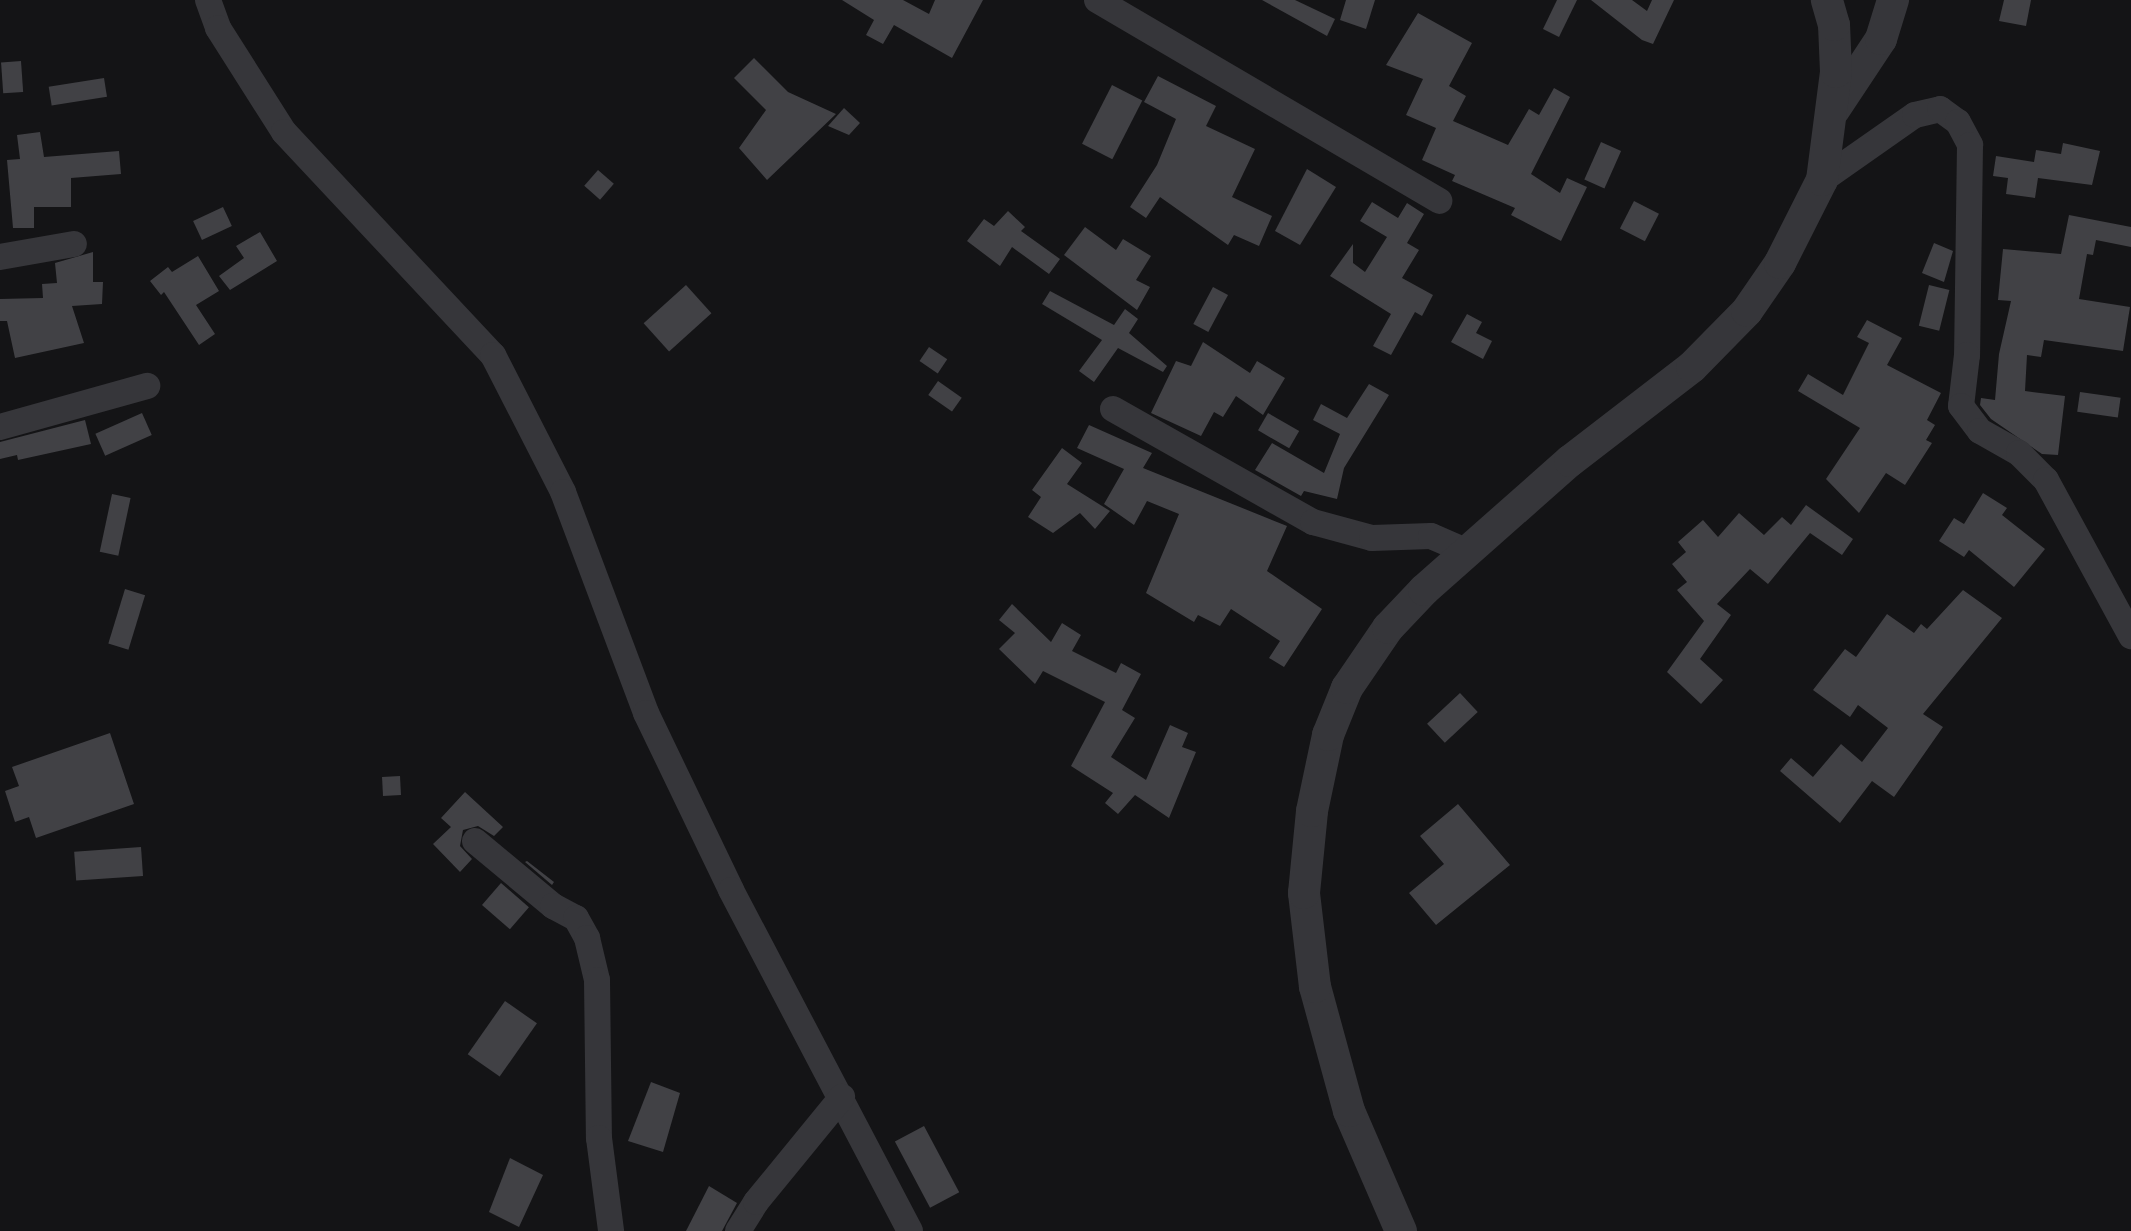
<!DOCTYPE html>
<html>
<head>
<meta charset="utf-8">
<style>
  body { margin:0 }
  #map { position:relative; width:2131px; height:1231px; overflow:hidden; background:#141416; font-family:"Space Grotesk",sans-serif }
  div>[style] { position:absolute }
  .building>* { inset:0; background:#414145; transform-origin:0 0 }
  .minor>* { height:26px; margin:-13px; padding:0 13px; transform-origin:13px; border-radius:13px; background:#36363a }
  .tertiary>* { height:32px; margin:-16px; padding:0 16px; transform-origin:16px; border-radius:16px; background:#36363a }
  span { translate:-50% -50%; white-space:nowrap; text-align:center; line-height:1.15; -webkit-text-stroke:6px #0f0f11; paint-order:stroke }
</style>
</head>
<body>
<div id="map">
  <div class="building">
    <i style="clip-path:polygon(842px 0,903px 0,929px 14px,935px 0,983px 0,952px 58px,894px 25px,883px 44px,866px 35px,874px 20px)"></i>
    <i style="clip-path:polygon(1262px 0,1295px 0,1335px 19px,1327px 36px)"></i>
    <i style="clip-path:polygon(1346px 0,1375px 0,1366px 29px,1340px 20px)"></i>
    <i style="clip-path:polygon(1557px 0,1577px 0,1559px 37px,1543px 29px)"></i>
    <i style="clip-path:polygon(1591px 0,1632px 0,1647px 11px,1652px 0,1674px 0,1653px 44px,1642px 40px)"></i>
    <i style="clip-path:polygon(2004px 0,2031px 0,2026px 26px,1999px 21px)"></i>
    <i style="clip-path:polygon(1418px 13px,1472px 43px,1449px 86px,1466px 96px,1453px 121px,1508px 145px,1529px 109px,1539px 115px,1554px 88px,1570px 97px,1531px 174px,1560px 193px,1567px 178px,1587px 187px,1561px 241px,1511px 215px,1515px 208px,1452px 181px,1455px 175px,1422px 160px,1436px 128px,1406px 115px,1423px 79px,1386px 65px)"></i>
    <i style="clip-path:polygon(754px 58px,788px 92px,836px 114px,767px 180px,739px 148px,766px 110px,734px 78px)"></i>
    <i style="left:21px;top:61px;width:31px;height:20px;rotate:86deg"></i>
    <i style="clip-path:polygon(1158px 76px,1216px 106px,1206px 126px,1255px 149px,1232px 197px,1272px 216px,1259px 246px,1234px 235px,1228px 245px,1160px 197px,1146px 218px,1130px 207px,1157px 165px,1176px 119px,1144px 102px)"></i>
    <i style="left:104px;top:78px;width:19px;height:56px;rotate:81deg"></i>
    <i style="left:1112px;top:85px;width:34px;height:66px;rotate:27deg"></i>
    <i style="clip-path:polygon(844px 108px,860px 123px,849px 135px,828px 126px)"></i>
    <i style="clip-path:polygon(40px 132px,44px 157px,119px 151px,121px 174px,71px 178px,71px 207px,34px 207px,34px 228px,13px 228px,7px 160px,20px 159px,17px 135px)"></i>
    <i style="left:1601px;top:142px;width:22px;height:41px;rotate:24deg"></i>
    <i style="clip-path:polygon(2063px 143px,2100px 151px,2092px 185px,2038px 178px,2035px 198px,2006px 194px,2008px 178px,1993px 176px,1996px 156px,2034px 162px,2036px 150px,2061px 154px)"></i>
    <i style="clip-path:polygon(1307px 169px,1336px 187px,1300px 245px,1275px 231px)"></i>
    <i style="left:598px;top:170px;width:21px;height:21px;rotate:41deg"></i>
    <i style="left:1634px;top:201px;width:28px;height:31px;rotate:27deg"></i>
    <i style="clip-path:polygon(1372px 202px,1398px 218px,1407px 203px,1424px 214px,1407px 243px,1419px 250px,1402px 278px,1433px 295px,1422px 316px,1415px 312px,1391px 355px,1373px 346px,1391px 314px,1330px 276px,1353px 244px,1353px 263px,1365px 272px,1387px 237px,1360px 221px)"></i>
    <i style="left:223px;top:207px;width:21px;height:33px;rotate:65deg"></i>
    <i style="clip-path:polygon(1008px 211px,1025px 227px,1021px 231px,1060px 259px,1049px 274px,1012px 247px,1000px 266px,967px 241px,984px 219px,994px 226px)"></i>
    <i style="clip-path:polygon(2069px 215px,2131px 227px,2131px 247px,2096px 240px,2093px 255px,2087px 254px,2079px 299px,2130px 307px,2123px 351px,2044px 340px,2041px 357px,2027px 355px,2025px 391px,2065px 396px,2058px 455px,2042px 454px,1991px 419px,1980px 405px,1981px 398px,1995px 400px,1999px 354px,2011px 301px,1998px 300px,2003px 249px,2061px 254px)"></i>
    <i style="clip-path:polygon(1085px 227px,1116px 250px,1123px 239px,1151px 256px,1136px 280px,1150px 287px,1137px 310px,1064px 255px)"></i>
    <i style="clip-path:polygon(260px 232px,277px 261px,230px 290px,219px 276px,244px 258px,236px 246px)"></i>
    <i style="clip-path:polygon(1934px 243px,1953px 251px,1944px 282px,1922px 273px)"></i>
    <i style="clip-path:polygon(93px 252px,93px 282px,103px 282px,102px 304px,72px 306px,84px 343px,15px 358px,7px 321px,0 321px,0 299px,43px 298px,42px 284px,57px 283px,55px 263px)"></i>
    <i style="clip-path:polygon(198px 256px,219px 291px,196px 305px,215px 334px,199px 345px,164px 292px,161px 295px,150px 281px,168px 267px,172px 272px)"></i>
    <i style="left:686px;top:285px;width:38px;height:57px;rotate:48deg"></i>
    <i style="left:1929px;top:285px;width:21px;height:42px;rotate:14deg"></i>
    <i style="left:1213px;top:287px;width:17px;height:42px;rotate:28deg"></i>
    <i style="clip-path:polygon(1050px 291px,1114px 325px,1125px 309px,1138px 319px,1129px 333px,1167px 366px,1163px 372px,1118px 348px,1094px 382px,1079px 371px,1102px 340px,1042px 304px)"></i>
    <i style="clip-path:polygon(1467px 314px,1482px 322px,1476px 333px,1492px 341px,1483px 359px,1451px 342px)"></i>
    <i style="clip-path:polygon(1867px 320px,1902px 338px,1887px 365px,1941px 393px,1927px 420px,1935px 425px,1926px 440px,1932px 443px,1905px 485px,1886px 473px,1859px 513px,1826px 479px,1860px 428px,1798px 391px,1808px 374px,1843px 395px,1869px 343px,1857px 337px)"></i>
    <i style="clip-path:polygon(1203px 342px,1250px 373px,1257px 361px,1285px 378px,1263px 415px,1236px 396px,1223px 417px,1214px 412px,1201px 436px,1151px 413px,1176px 361px,1191px 366px)"></i>
    <i style="left:929px;top:347px;width:22px;height:17px;rotate:34deg"></i>
    <i style="left:938px;top:381px;width:29px;height:17px;rotate:35deg"></i>
    <i style="clip-path:polygon(1369px 384px,1389px 395px,1344px 468px,1337px 499px,1304px 491px,1301px 496px,1255px 470px,1272px 443px,1324px 473px,1340px 434px,1313px 420px,1321px 404px,1347px 418px)"></i>
    <i style="left:2080px;top:392px;width:41px;height:20px;rotate:8deg"></i>
    <i style="left:142px;top:413px;width:24px;height:51px;rotate:66deg"></i>
    <i style="left:1268px;top:413px;width:36px;height:20px;rotate:30deg"></i>
    <i style="clip-path:polygon(85px 420px,91px 444px,18px 460px,17px 455px,0 459px,0 442px)"></i>
    <i style="clip-path:polygon(1089px 425px,1152px 453px,1143px 468px,1287px 526px,1267px 571px,1322px 609px,1284px 667px,1269px 658px,1280px 641px,1231px 609px,1220px 626px,1198px 615px,1194px 622px,1146px 593px,1179px 514px,1147px 501px,1134px 525px,1104px 504px,1124px 469px,1077px 448px)"></i>
    <i style="clip-path:polygon(1062px 448px,1082px 463px,1067px 484px,1110px 511px,1095px 529px,1080px 513px,1053px 533px,1028px 517px,1041px 497px,1032px 490px)"></i>
    <i style="clip-path:polygon(1983px 493px,2007px 508px,2002px 515px,2045px 549px,2014px 587px,1969px 550px,1964px 557px,1939px 541px,1954px 518px,1964px 524px)"></i>
    <i style="left:112px;top:494px;width:19px;height:59px;rotate:12deg"></i>
    <i style="clip-path:polygon(1806px 505px,1853px 539px,1842px 555px,1810px 533px,1768px 584px,1750px 569px,1717px 604px,1731px 615px,1700px 659px,1723px 680px,1701px 704px,1667px 672px,1704px 621px,1677px 590px,1687px 582px,1672px 564px,1686px 552px,1678px 542px,1703px 520px,1718px 537px,1739px 513px,1764px 535px,1782px 517px,1791px 525px)"></i>
    <i style="left:125px;top:589px;width:21px;height:57px;rotate:17deg"></i>
    <i style="clip-path:polygon(1963px 590px,2002px 618px,1923px 714px,1943px 727px,1894px 797px,1872px 781px,1840px 823px,1780px 771px,1791px 758px,1813px 777px,1841px 744px,1862px 762px,1888px 728px,1858px 705px,1850px 717px,1813px 690px,1845px 649px,1856px 657px,1887px 614px,1914px 633px,1921px 624px,1927px 629px)"></i>
    <i style="clip-path:polygon(1012px 604px,1051px 642px,1062px 623px,1081px 635px,1072px 651px,1116px 673px,1121px 663px,1141px 674px,1122px 710px,1135px 718px,1111px 757px,1146px 780px,1170px 725px,1188px 733px,1182px 747px,1196px 752px,1169px 818px,1135px 795px,1118px 814px,1105px 803px,1113px 793px,1071px 766px,1105px 702px,1043px 671px,1035px 684px,999px 649px,1015px 633px,999px 620px)"></i>
    <i style="left:1460px;top:693px;width:26px;height:45px;rotate:47deg"></i>
    <i style="clip-path:polygon(110px 733px,134px 804px,36px 838px,29px 817px,15px 822px,5px 791px,19px 786px,12px 767px)"></i>
    <i style="left:400px;top:776px;width:19px;height:18px;rotate:87deg"></i>
    <i style="clip-path:polygon(465px 792px,503px 827px,494px 836px,478px 826px,463px 830px,460px 846px,472px 859px,460px 872px,433px 844px,451px 827px,441px 818px)"></i>
    <i style="clip-path:polygon(1458px 804px,1510px 865px,1436px 925px,1409px 893px,1444px 864px,1420px 836px)"></i>
    <i style="left:141px;top:847px;width:29px;height:67px;rotate:86deg"></i>
    <i style="clip-path:polygon(527px 861px,554px 882px,552px 885px,525px 862px)"></i>
    <i style="left:501px;top:883px;width:37px;height:29px;rotate:41deg"></i>
    <i style="left:505px;top:1001px;width:39px;height:65px;rotate:35deg"></i>
    <i style="clip-path:polygon(651px 1082px,680px 1093px,663px 1152px,628px 1141px)"></i>
    <i style="left:924px;top:1126px;width:75px;height:33px;rotate:62deg"></i>
    <i style="clip-path:polygon(510px 1158px,543px 1175px,519px 1227px,489px 1212px)"></i>
    <i style="clip-path:polygon(709px 1186px,737px 1203px,722px 1231px,686px 1231px)"></i>
  </div>
  <div class="minor">
    <i style="left:208px;top:0;width:30px;rotate:70deg"></i>
    <i style="left:218px;top:28px;width:123px;rotate:57.6deg"></i>
    <i style="left:284px;top:132px;width:306px;rotate:46.9deg"></i>
    <i style="left:493px;top:355px;width:154px;rotate:62.9deg"></i>
    <i style="left:563px;top:492px;width:236px;rotate:69.4deg"></i>
    <i style="left:646px;top:713px;width:196px;rotate:64.3deg"></i>
    <i style="left:731px;top:890px;width:385px;rotate:62.3deg"></i>
    <i style="left:1097px;top:0;width:397px;rotate:30.4deg"></i>
    <i style="left:1822px;top:180px;width:113px;rotate:-35deg"></i>
    <i style="left:1915px;top:115px;width:26px;rotate:-13deg"></i>
    <i style="left:1940px;top:109px;width:22px;rotate:36deg"></i>
    <i style="left:1958px;top:122px;width:26px;rotate:62deg"></i>
    <i style="left:1970px;top:145px;width:210px;rotate:90.8deg"></i>
    <i style="left:1967px;top:355px;width:51px;rotate:96.7deg"></i>
    <i style="left:1961px;top:406px;width:31px;rotate:53deg"></i>
    <i style="left:1980px;top:431px;width:45px;rotate:29.4deg"></i>
    <i style="left:2019px;top:453px;width:38px;rotate:45deg"></i>
    <i style="left:2046px;top:480px;width:178px;rotate:61.4deg"></i>
    <i style="left:0;top:257px;width:75px;rotate:-10deg"></i>
    <i style="left:1113px;top:409px;width:230px;rotate:29.5deg"></i>
    <i style="left:1313px;top:522px;width:61px;rotate:15.2deg"></i>
    <i style="left:1372px;top:538px;width:59px;rotate:-1.9deg"></i>
    <i style="left:1431px;top:536px;width:40px;rotate:23.4deg"></i>
    <i style="left:0;top:427px;width:153px;rotate:-15.6deg"></i>
    <i style="left:475px;top:841px;width:102px;rotate:39.8deg"></i>
    <i style="left:553px;top:906px;width:26px;rotate:28deg"></i>
    <i style="left:576px;top:918px;width:23px;rotate:61deg"></i>
    <i style="left:587px;top:938px;width:43px;rotate:76.6deg"></i>
    <i style="left:597px;top:980px;width:158px;rotate:89.3deg"></i>
    <i style="left:599px;top:1138px;width:94px;rotate:82.6deg"></i>
    <i style="left:738px;top:1231px;width:34px;rotate:-58deg"></i>
    <i style="left:756px;top:1202px;width:136px;rotate:-50.7deg"></i>
  </div>
  <div class="tertiary">
    <i style="left:1834px;top:110px;width:85px;rotate:-56.5deg"></i>
    <i style="left:1881px;top:39px;width:41px;rotate:-72.9deg"></i>
    <i style="left:1401px;top:1231px;width:131px;rotate:-113.4deg"></i>
    <i style="left:1349px;top:1111px;width:129px;rotate:-105.3deg"></i>
    <i style="left:1315px;top:987px;width:95px;rotate:-96.7deg"></i>
    <i style="left:1304px;top:893px;width:82px;rotate:-84.4deg"></i>
    <i style="left:1312px;top:811px;width:78px;rotate:-78.1deg"></i>
    <i style="left:1328px;top:735px;width:51px;rotate:-68deg"></i>
    <i style="left:1347px;top:688px;width:73px;rotate:-55.7deg"></i>
    <i style="left:1388px;top:628px;width:52px;rotate:-46.5deg"></i>
    <i style="left:1424px;top:590px;width:195px;rotate:-41.5deg"></i>
    <i style="left:1570px;top:461px;width:154px;rotate:-37.6deg"></i>
    <i style="left:1692px;top:367px;width:78px;rotate:-45.5deg"></i>
    <i style="left:1747px;top:311px;width:58px;rotate:-55.5deg"></i>
    <i style="left:1780px;top:263px;width:93px;rotate:-63.2deg"></i>
    <i style="left:1822px;top:180px;width:109px;rotate:-82.6deg"></i>
    <i style="left:1836px;top:72px;width:47px;rotate:-92.4deg"></i>
    <i style="left:1834px;top:25px;width:26px;rotate:-106deg"></i>
  </div>
</div>
</body>
</html>
